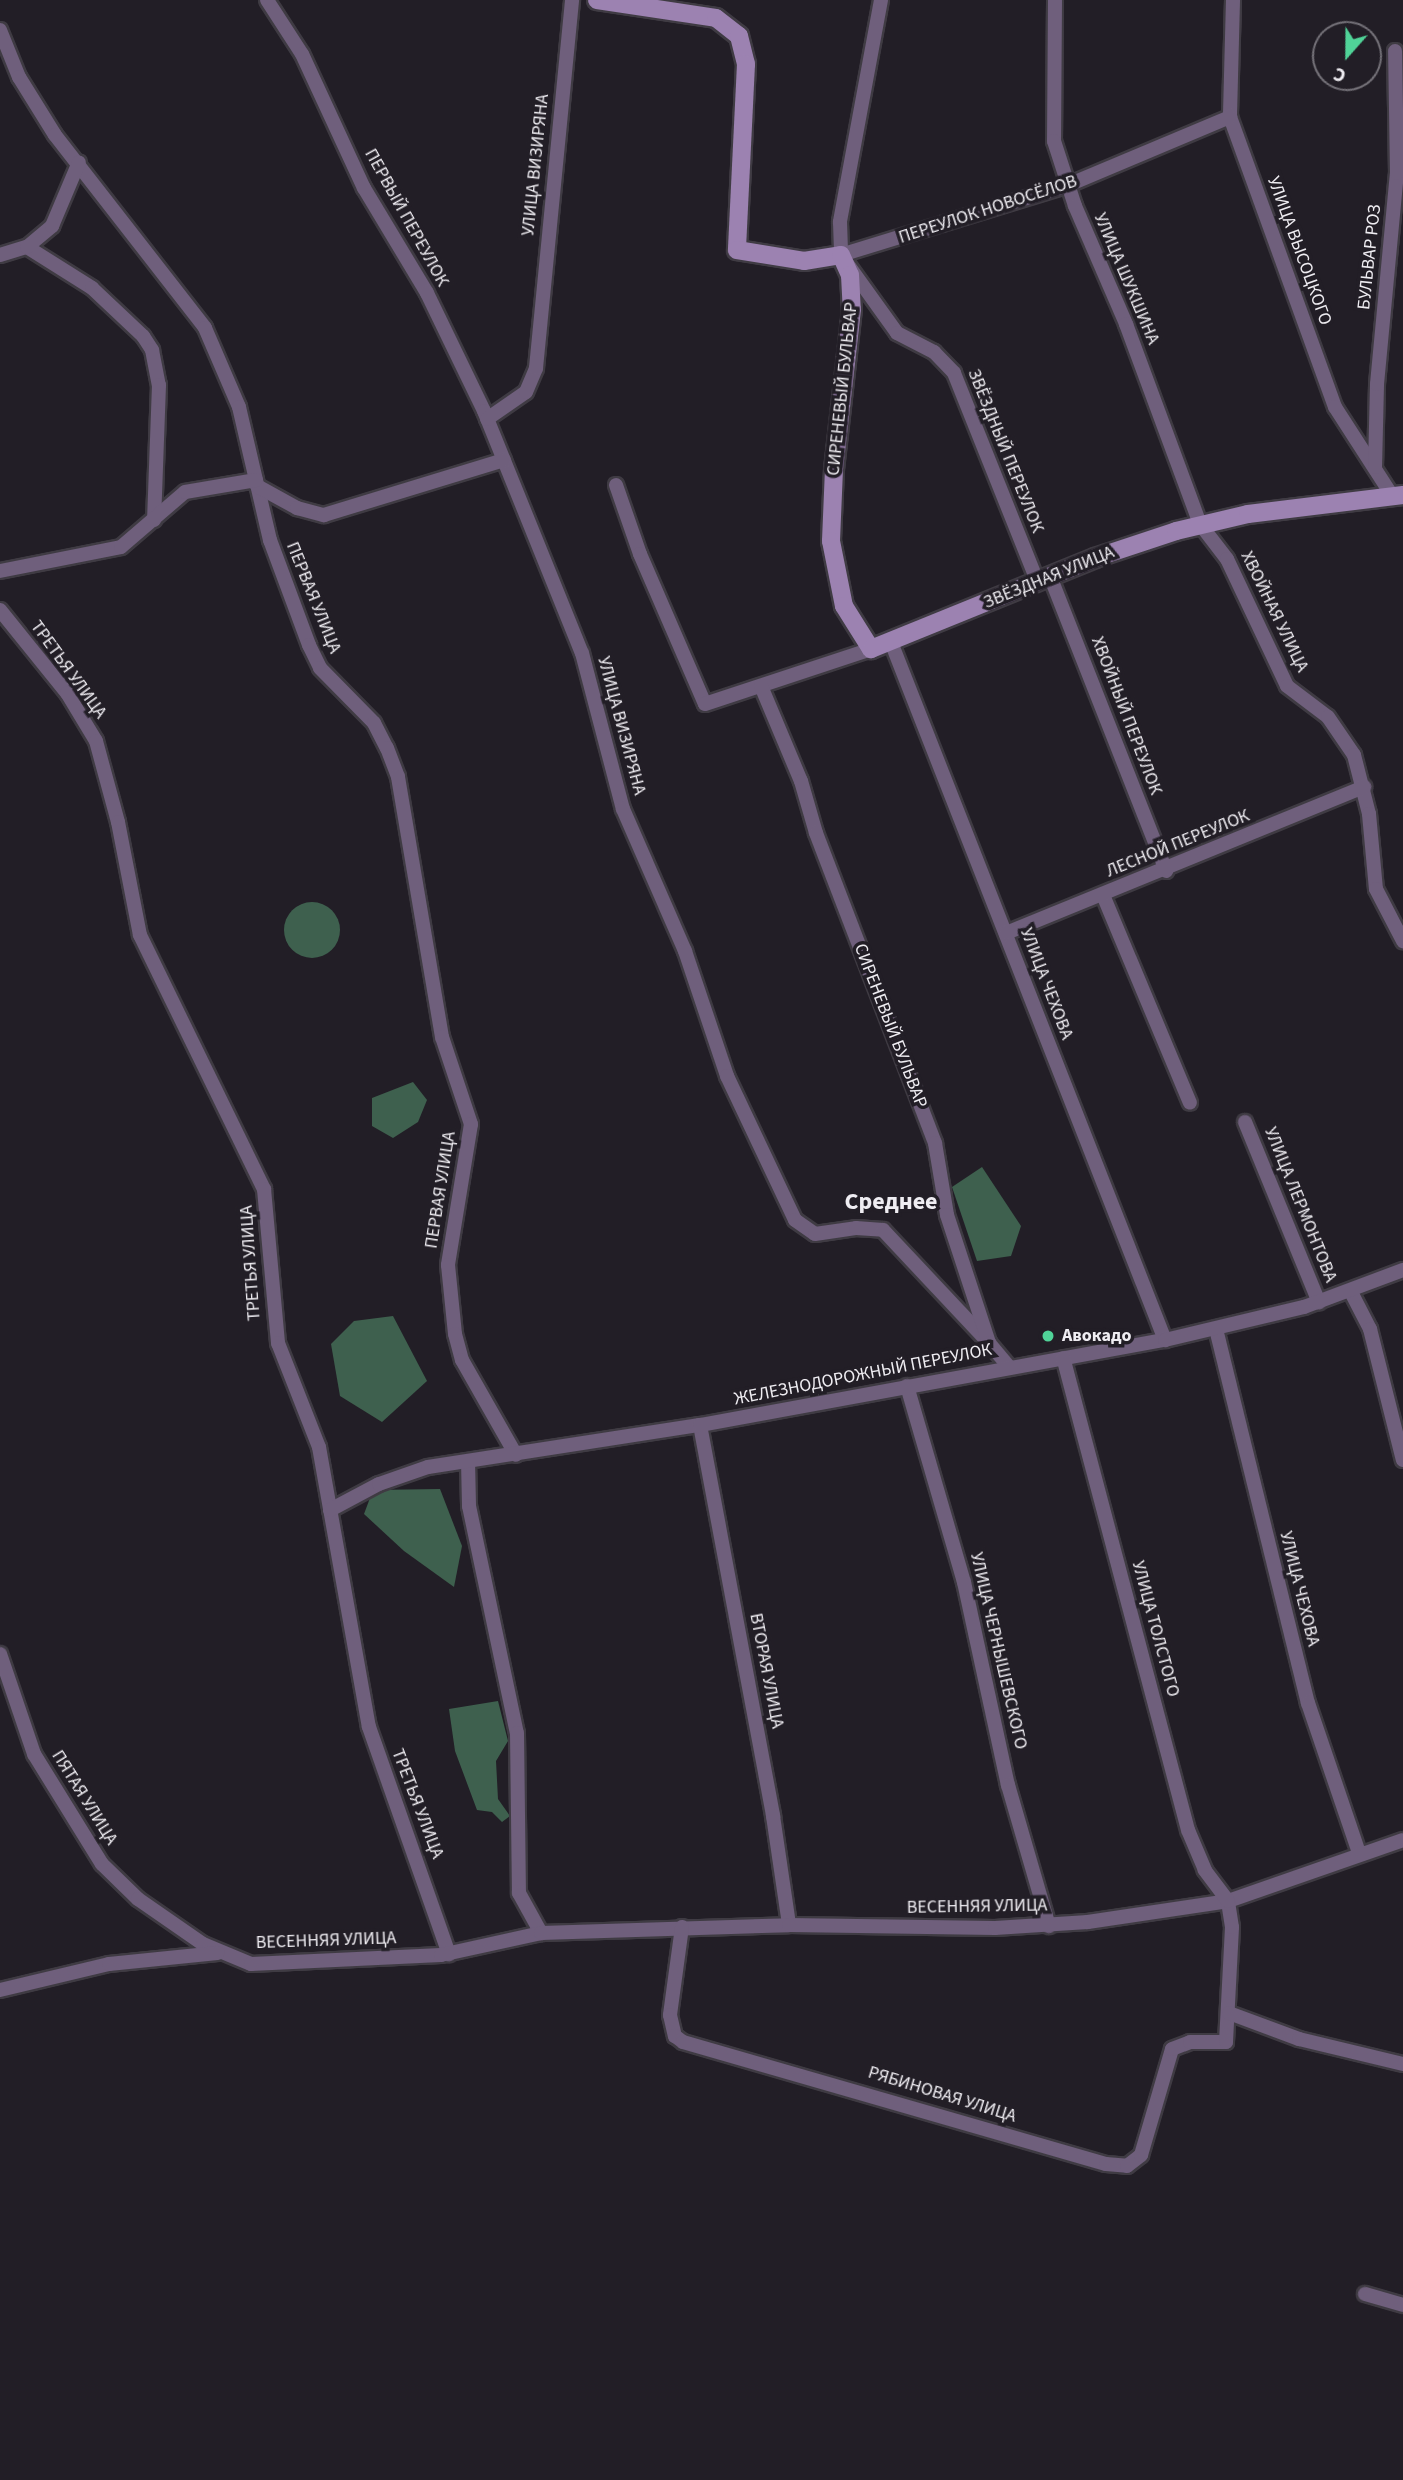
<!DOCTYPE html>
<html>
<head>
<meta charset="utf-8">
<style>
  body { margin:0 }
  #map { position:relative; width:1403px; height:2480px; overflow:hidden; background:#221e26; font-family:"Source Sans 3",sans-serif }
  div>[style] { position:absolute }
  .water>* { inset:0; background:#3e604e }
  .round { border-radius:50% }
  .roads { filter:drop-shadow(2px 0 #3f3b43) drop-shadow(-2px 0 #3f3b43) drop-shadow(0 2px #3f3b43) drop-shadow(0 -2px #3f3b43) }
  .street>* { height:14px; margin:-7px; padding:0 7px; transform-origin:7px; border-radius:7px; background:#6f5f7c }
  .secondary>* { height:18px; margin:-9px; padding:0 9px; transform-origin:9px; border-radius:9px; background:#9c82b1 }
  .dots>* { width:19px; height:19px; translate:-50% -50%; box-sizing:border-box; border:4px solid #221e26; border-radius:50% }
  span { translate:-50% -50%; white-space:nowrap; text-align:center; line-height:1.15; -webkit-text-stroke:7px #221e26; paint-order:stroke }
  .street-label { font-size:18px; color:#efedf2 }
  .poi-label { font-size:18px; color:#efedf2; font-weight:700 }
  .left { translate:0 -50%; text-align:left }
  .district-label { font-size:24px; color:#efedf2; font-weight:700 }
  .north { position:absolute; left:1312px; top:21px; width:70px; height:70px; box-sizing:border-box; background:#221e26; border:2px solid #747178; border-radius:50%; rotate:201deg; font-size:19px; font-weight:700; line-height:28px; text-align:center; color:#efedf2 }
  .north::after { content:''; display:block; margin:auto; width:24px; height:32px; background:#50d398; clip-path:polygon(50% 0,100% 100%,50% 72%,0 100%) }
</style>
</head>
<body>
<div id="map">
  <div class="water">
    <i class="round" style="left:284px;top:902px;width:56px;height:56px"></i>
    <i style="clip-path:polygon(413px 1082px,427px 1100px,418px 1122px,393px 1138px,372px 1126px,372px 1098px)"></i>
    <i style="clip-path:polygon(982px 1167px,1021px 1226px,1011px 1256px,977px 1261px,952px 1187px)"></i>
    <i style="clip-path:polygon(393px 1316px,427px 1381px,382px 1422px,340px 1396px,331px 1344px,354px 1321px)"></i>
    <i style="clip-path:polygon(440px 1489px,462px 1546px,454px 1587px,404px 1551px,364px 1514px,373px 1490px)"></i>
    <i style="clip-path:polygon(498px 1701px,508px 1741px,496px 1761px,498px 1799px,510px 1816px,502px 1822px,492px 1812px,477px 1810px,455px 1751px,449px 1709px)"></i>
  </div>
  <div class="roads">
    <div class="street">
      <i style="left:267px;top:0;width:64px;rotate:57.1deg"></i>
      <i style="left:302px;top:54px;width:148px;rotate:65.2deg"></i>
      <i style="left:364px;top:188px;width:122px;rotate:59deg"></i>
      <i style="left:427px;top:293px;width:131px;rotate:64.2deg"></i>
      <i style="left:484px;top:411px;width:261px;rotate:68deg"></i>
      <i style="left:582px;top:653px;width:161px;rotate:75.3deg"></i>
      <i style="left:623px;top:809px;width:155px;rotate:66.4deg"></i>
      <i style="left:685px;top:951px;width:132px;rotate:71.4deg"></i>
      <i style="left:727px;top:1076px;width:159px;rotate:64.7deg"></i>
      <i style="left:795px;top:1220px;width:24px;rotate:35deg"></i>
      <i style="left:815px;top:1234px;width:41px;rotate:-8.3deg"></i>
      <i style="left:856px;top:1228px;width:27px;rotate:4deg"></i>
      <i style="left:883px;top:1230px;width:155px;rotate:46.8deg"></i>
      <i style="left:881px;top:0;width:226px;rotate:100.5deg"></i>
      <i style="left:840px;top:222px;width:33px;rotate:88deg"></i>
      <i style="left:841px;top:255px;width:96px;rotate:54.3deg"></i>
      <i style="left:897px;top:333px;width:42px;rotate:27.2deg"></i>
      <i style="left:934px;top:352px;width:29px;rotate:46deg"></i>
      <i style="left:954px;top:373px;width:224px;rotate:68.2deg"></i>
      <i style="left:1055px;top:0;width:141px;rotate:90.4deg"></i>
      <i style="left:1054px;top:141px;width:68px;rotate:72.1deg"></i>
      <i style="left:1075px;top:206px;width:129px;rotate:66.6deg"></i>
      <i style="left:1126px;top:324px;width:213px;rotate:69.7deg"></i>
      <i style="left:1200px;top:524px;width:44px;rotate:52.4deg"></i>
      <i style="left:1227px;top:559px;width:140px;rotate:64.7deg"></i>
      <i style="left:1287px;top:686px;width:51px;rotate:37.1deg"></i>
      <i style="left:1328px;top:717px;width:46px;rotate:55.6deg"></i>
      <i style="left:1354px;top:755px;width:61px;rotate:75.7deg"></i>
      <i style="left:1369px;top:814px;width:75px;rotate:84.7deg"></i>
      <i style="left:1376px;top:889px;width:59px;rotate:62.6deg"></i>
      <i style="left:1233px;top:0;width:117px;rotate:91.5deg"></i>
      <i style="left:1230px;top:117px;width:308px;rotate:70.1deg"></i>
      <i style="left:1335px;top:407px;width:107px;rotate:57.2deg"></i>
      <i style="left:0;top:30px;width:51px;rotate:68deg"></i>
      <i style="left:19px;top:77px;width:68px;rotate:58.2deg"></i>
      <i style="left:55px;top:135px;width:244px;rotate:52.1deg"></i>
      <i style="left:205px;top:328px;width:86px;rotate:66.7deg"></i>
      <i style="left:239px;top:407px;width:137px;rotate:76.9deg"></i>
      <i style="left:270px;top:540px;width:112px;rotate:69.6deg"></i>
      <i style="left:309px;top:645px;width:25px;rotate:64deg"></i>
      <i style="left:320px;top:668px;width:77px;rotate:45.5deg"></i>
      <i style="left:374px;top:723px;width:28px;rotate:63deg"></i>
      <i style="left:387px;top:748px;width:31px;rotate:69deg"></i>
      <i style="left:398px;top:777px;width:264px;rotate:80.4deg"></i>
      <i style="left:442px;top:1037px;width:92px;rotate:71.6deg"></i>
      <i style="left:471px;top:1124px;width:143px;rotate:99.3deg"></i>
      <i style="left:448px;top:1265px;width:69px;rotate:84.2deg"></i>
      <i style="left:455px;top:1334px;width:27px;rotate:75deg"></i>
      <i style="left:462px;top:1360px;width:109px;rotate:60.4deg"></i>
      <i style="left:27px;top:247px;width:77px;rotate:32.2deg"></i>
      <i style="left:92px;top:288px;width:70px;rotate:43.3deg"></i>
      <i style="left:143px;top:336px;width:17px;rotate:57deg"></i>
      <i style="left:152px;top:350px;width:36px;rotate:79deg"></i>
      <i style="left:159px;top:385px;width:135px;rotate:92.1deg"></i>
      <i style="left:0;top:255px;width:28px;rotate:-17deg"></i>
      <i style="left:27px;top:247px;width:33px;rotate:-40deg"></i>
      <i style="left:52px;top:226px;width:69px;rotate:-67.1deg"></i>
      <i style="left:841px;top:255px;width:238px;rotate:-17.1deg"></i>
      <i style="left:1068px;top:185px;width:176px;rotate:-22.8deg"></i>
      <i style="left:487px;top:419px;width:47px;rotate:-34.7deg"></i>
      <i style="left:526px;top:392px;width:26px;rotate:-67deg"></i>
      <i style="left:536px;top:368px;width:370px;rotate:-84.4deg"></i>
      <i style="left:1375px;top:467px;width:83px;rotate:-88.6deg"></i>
      <i style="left:1377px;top:384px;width:212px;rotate:-84.6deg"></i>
      <i style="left:1397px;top:173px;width:122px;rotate:-90.9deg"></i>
      <i style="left:616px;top:485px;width:73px;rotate:70.8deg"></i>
      <i style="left:640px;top:554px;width:163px;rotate:66.6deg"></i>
      <i style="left:705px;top:704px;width:175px;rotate:-18.3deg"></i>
      <i style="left:257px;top:486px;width:46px;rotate:28.8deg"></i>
      <i style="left:297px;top:508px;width:28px;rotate:15deg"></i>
      <i style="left:324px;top:515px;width:188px;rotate:-17deg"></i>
      <i style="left:0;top:571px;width:123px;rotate:-11.2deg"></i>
      <i style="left:121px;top:547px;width:84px;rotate:-40.7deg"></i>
      <i style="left:185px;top:492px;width:72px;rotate:-9.6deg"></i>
      <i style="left:1050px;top:576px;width:317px;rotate:68.5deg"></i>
      <i style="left:0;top:610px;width:107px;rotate:51.1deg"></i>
      <i style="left:67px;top:693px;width:56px;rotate:58.9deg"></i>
      <i style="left:96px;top:741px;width:84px;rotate:74.8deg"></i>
      <i style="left:118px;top:822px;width:115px;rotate:79deg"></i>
      <i style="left:140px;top:935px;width:283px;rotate:64deg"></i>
      <i style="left:264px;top:1189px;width:155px;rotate:84.8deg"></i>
      <i style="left:278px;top:1343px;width:112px;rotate:68.5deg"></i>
      <i style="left:319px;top:1447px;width:284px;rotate:79.9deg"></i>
      <i style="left:369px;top:1727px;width:241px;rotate:70.6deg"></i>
      <i style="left:891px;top:642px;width:750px;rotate:68.57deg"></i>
      <i style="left:761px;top:686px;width:103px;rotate:67.2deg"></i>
      <i style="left:801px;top:781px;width:54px;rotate:73.9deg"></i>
      <i style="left:816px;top:833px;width:332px;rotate:69deg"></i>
      <i style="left:935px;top:1143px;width:73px;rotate:80.5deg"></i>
      <i style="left:947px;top:1215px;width:135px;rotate:71.8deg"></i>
      <i style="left:989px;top:1343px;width:31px;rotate:50deg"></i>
      <i style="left:1103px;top:895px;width:225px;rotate:67.3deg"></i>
      <i style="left:1006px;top:933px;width:387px;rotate:-22.2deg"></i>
      <i style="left:1245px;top:1122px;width:195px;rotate:67.7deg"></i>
      <i style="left:1351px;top:1292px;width:42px;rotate:62.8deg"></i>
      <i style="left:1370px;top:1329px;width:135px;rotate:75.9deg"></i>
      <i style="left:1216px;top:1329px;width:385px;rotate:76.2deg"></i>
      <i style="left:1308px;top:1703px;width:158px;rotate:71.2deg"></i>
      <i style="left:907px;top:1386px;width:204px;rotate:73.8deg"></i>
      <i style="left:964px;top:1582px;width:208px;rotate:77.8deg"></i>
      <i style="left:1008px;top:1785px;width:147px;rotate:73.8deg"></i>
      <i style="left:700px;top:1425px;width:398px;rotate:79.4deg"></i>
      <i style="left:773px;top:1816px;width:110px;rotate:81.6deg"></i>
      <i style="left:468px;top:1461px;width:45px;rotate:88.7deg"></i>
      <i style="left:469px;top:1506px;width:232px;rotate:78.1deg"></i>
      <i style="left:517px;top:1733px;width:160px;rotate:89.3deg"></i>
      <i style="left:519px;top:1893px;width:46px;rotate:61.2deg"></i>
      <i style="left:330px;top:1510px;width:55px;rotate:-28deg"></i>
      <i style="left:379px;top:1484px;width:52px;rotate:-19.1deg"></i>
      <i style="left:428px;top:1467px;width:275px;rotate:-8.8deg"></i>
      <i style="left:700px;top:1425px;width:473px;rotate:-10.4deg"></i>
      <i style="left:1165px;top:1340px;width:143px;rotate:-13.4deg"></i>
      <i style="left:1304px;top:1307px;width:106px;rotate:-20.5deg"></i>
      <i style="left:0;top:1654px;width:106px;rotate:71.2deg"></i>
      <i style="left:34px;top:1754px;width:129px;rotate:58.3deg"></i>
      <i style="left:102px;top:1864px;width:50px;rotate:44.2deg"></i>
      <i style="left:138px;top:1899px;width:79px;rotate:34.7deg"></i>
      <i style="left:203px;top:1944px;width:52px;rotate:22.6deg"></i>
      <i style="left:251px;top:1964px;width:190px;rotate:-2.7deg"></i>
      <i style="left:441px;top:1955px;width:102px;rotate:-12.4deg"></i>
      <i style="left:541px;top:1933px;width:248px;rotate:-1.8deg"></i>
      <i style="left:789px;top:1925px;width:206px;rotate:0.8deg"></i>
      <i style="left:995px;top:1928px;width:93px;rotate:-3.7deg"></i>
      <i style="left:1088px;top:1922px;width:142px;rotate:-8.5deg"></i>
      <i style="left:1228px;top:1901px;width:185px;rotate:-19.2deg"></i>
      <i style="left:682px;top:1927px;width:89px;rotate:97.8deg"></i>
      <i style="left:670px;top:2015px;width:22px;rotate:77deg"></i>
      <i style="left:675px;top:2036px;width:10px;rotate:37deg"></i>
      <i style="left:683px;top:2042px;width:440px;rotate:16.1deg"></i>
      <i style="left:1106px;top:2164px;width:21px;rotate:5deg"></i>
      <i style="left:1127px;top:2166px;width:18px;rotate:-38deg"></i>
      <i style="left:1141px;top:2155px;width:110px;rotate:-73.7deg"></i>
      <i style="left:1172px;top:2049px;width:19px;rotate:-21deg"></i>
      <i style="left:1190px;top:2042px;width:36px"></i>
      <i style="left:1226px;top:2042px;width:115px;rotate:-87deg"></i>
      <i style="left:1232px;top:1927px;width:26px;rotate:-99deg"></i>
      <i style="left:1228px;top:1901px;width:39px;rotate:-127deg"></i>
      <i style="left:1205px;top:1870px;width:43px;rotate:-113deg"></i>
      <i style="left:1188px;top:1830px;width:488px;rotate:-104.8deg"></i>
      <i style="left:0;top:1990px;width:112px;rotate:-13.4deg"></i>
      <i style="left:109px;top:1964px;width:109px;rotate:-5.8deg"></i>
      <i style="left:1229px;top:2013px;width:75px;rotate:20.4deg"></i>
      <i style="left:1299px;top:2039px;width:107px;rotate:13.5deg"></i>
      <i style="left:1365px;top:2294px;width:40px;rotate:16deg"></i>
    </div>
    <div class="secondary">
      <i style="left:597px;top:0;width:120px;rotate:8.6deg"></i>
      <i style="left:716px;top:18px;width:29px;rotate:38deg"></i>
      <i style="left:739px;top:36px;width:29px;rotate:76deg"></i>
      <i style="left:746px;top:64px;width:186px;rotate:92.8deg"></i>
      <i style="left:737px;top:250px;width:68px;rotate:9.3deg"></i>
      <i style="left:804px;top:261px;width:37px;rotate:-9deg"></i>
      <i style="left:841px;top:255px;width:22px;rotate:66deg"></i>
      <i style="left:850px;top:275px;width:34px;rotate:87deg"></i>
      <i style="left:852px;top:309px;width:161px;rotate:96.4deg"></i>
      <i style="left:834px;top:469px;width:72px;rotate:92.4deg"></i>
      <i style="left:831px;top:541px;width:66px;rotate:78.7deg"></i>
      <i style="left:844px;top:606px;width:51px;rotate:57.9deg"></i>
      <i style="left:871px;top:649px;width:242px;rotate:-22.1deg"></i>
      <i style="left:1095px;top:558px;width:85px;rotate:-18.4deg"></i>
      <i style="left:1176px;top:531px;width:74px;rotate:-13.3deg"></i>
      <i style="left:1248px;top:514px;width:156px;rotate:-7deg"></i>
    </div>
  </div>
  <div class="dots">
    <i style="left:1048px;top:1336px;background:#50d398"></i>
  </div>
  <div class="street-label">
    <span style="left:536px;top:165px;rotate:-84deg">УЛИЦА ВИЗИРЯНА</span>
    <span style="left:988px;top:210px;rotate:-18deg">ПЕРЕУЛОК НОВОСЁЛОВ</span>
    <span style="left:406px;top:218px;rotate:61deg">ПЕРВЫЙ ПЕРЕУЛОК</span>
    <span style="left:1299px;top:251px;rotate:70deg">УЛИЦА ВЫСОЦКОГО</span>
    <span style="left:1370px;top:257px;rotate:-84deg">БУЛЬВАР РОЗ</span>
    <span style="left:1126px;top:279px;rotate:67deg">УЛИЦА ШУКШИНА</span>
    <span style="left:843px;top:389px;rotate:-84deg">СИРЕНЕВЫЙ БУЛЬВАР</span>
    <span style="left:1005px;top:451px;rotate:68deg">ЗВЁЗДНЫЙ ПЕРЕУЛОК</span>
    <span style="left:1049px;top:578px;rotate:-22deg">ЗВЁЗДНАЯ УЛИЦА</span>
    <span style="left:313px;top:598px;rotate:68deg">ПЕРВАЯ УЛИЦА</span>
    <span style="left:1274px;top:612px;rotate:64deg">ХВОЙНАЯ УЛИЦА</span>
    <span style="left:68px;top:670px;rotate:54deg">ТРЕТЬЯ УЛИЦА</span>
    <span style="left:1126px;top:716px;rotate:69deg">ХВОЙНЫЙ ПЕРЕУЛОК</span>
    <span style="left:621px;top:726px;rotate:75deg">УЛИЦА ВИЗИРЯНА</span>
    <span style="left:1178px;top:844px;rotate:-22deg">ЛЕСНОЙ ПЕРЕУЛОК</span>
    <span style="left:1046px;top:984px;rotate:69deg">УЛИЦА ЧЕХОВА</span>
    <span style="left:890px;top:1026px;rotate:69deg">СИРЕНЕВЫЙ БУЛЬВАР</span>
    <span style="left:441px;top:1190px;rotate:-81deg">ПЕРВАЯ УЛИЦА</span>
    <span style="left:1300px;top:1205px;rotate:68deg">УЛИЦА ЛЕРМОНТОВА</span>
    <span style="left:251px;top:1263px;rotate:-94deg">ТРЕТЬЯ УЛИЦА</span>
    <span style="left:863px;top:1375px;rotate:-11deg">ЖЕЛЕЗНОДОРОЖНЫЙ ПЕРЕУЛОК</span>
    <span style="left:1299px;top:1589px;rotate:76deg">УЛИЦА ЧЕХОВА</span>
    <span style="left:1155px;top:1629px;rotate:75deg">УЛИЦА ТОЛСТОГО</span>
    <span style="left:998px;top:1651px;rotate:77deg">УЛИЦА ЧЕРНЫШЕВСКОГО</span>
    <span style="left:766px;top:1671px;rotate:79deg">ВТОРАЯ УЛИЦА</span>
    <span style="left:84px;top:1798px;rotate:58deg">ПЯТАЯ УЛИЦА</span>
    <span style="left:417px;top:1804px;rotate:69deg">ТРЕТЬЯ УЛИЦА</span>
    <span style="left:977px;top:1907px;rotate:-1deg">ВЕСЕННЯЯ УЛИЦА</span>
    <span style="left:326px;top:1941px;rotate:-2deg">ВЕСЕННЯЯ УЛИЦА</span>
    <span style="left:942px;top:2095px;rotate:17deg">РЯБИНОВАЯ УЛИЦА</span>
  </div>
  <div class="poi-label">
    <span class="left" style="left:1062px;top:1336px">Авокадо</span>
  </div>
  <div class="district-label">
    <span style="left:891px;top:1202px">Среднее</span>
  </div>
  <div class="north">С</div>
</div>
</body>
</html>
